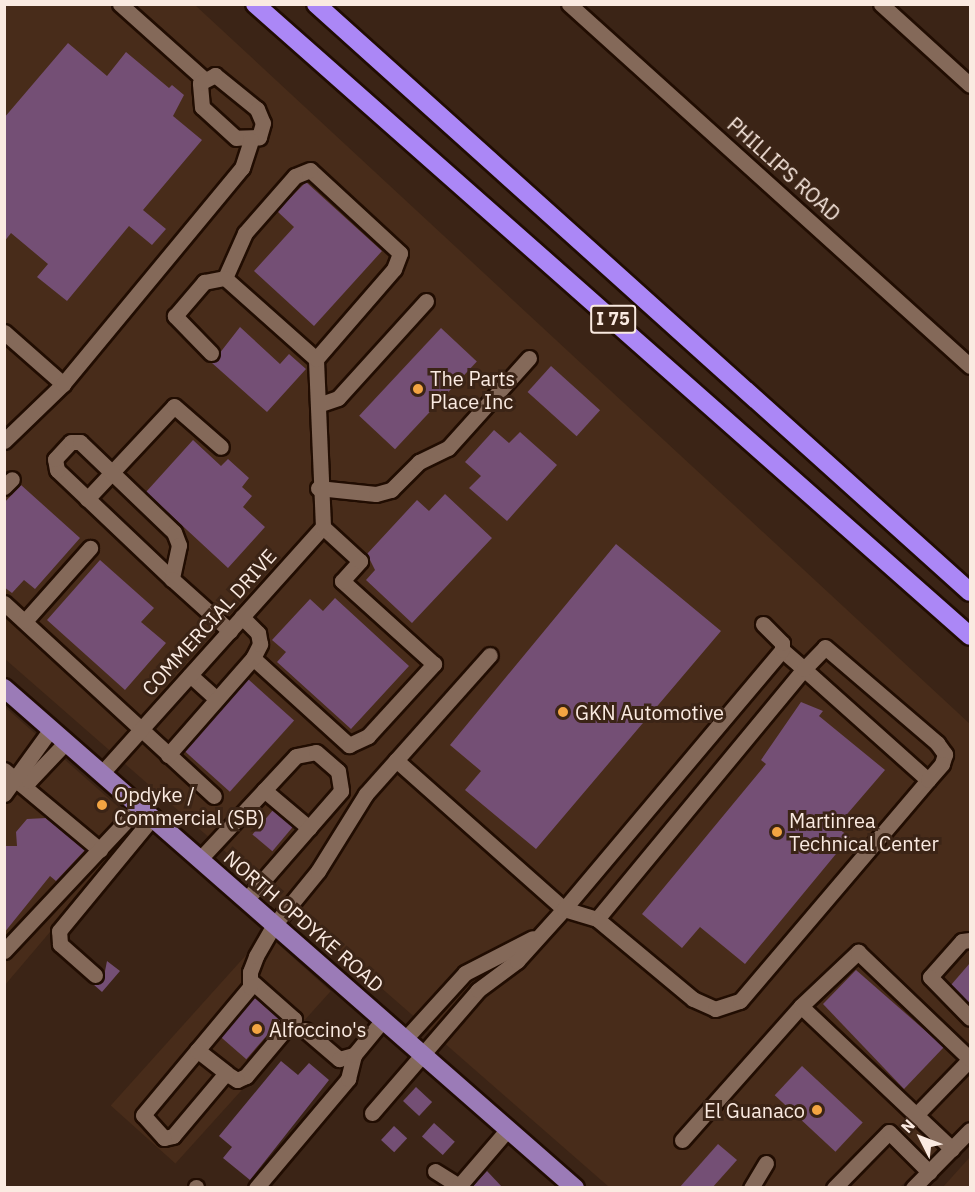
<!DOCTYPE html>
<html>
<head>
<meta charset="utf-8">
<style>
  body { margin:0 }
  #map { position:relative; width:975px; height:1192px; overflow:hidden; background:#3b2416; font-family:"IBM Plex Sans",sans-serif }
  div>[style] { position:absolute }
  .built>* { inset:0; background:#482c1a; transform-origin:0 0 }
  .building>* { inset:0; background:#744f75; transform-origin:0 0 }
  .roads { filter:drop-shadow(2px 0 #210d02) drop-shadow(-2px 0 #210d02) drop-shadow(0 2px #210d02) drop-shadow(0 -2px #210d02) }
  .minor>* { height:15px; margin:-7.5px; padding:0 7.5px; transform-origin:7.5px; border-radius:7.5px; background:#846959 }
  .major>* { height:18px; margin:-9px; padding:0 9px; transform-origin:9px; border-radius:9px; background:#9b7bb7 }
  .highway>* { height:18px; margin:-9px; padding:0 9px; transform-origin:9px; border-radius:9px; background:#ab87f6 }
  .dots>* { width:16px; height:16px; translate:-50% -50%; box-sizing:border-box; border:3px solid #3b2416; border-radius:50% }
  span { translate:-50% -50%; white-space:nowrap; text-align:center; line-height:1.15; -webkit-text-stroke:6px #3b2416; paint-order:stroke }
  .shield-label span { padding:2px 4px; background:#3b2416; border:2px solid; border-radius:4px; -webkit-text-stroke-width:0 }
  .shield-label { font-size:18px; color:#faeae1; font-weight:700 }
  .street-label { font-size:20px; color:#faeae1 }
  .poi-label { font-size:20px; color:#faeae1 }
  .left { translate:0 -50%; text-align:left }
  .right { translate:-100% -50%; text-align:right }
  .frame { position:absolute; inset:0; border:6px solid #faeae1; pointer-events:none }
  .north { position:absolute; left:891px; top:1108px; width:60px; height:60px; -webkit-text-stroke:4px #3b2416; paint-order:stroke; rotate:312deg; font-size:16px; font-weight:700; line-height:24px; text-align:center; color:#faeae1 }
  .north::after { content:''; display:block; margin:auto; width:21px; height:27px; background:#faeae1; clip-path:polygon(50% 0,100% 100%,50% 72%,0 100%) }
</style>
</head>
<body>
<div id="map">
  <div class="built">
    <i style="clip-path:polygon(5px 5px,195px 5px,970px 724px,970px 1122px,900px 1187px,609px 1187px,5px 659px)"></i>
    <i style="clip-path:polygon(5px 707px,140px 826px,5px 985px)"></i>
    <i style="left:266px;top:933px;width:87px;height:232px;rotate:42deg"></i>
    <i style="clip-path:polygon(970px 1157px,970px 1187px,943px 1187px)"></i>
  </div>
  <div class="building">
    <i style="clip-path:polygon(68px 43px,107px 76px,126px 52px,169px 88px,172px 85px,184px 95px,173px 116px,202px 140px,143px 210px,166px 229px,152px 245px,129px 226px,67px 301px,37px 277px,48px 264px,11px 233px,4px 242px,4px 118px)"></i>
    <i style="clip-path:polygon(306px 182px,382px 251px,314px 326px,254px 271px,294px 227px,277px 211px)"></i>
    <i style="clip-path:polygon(240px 327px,280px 364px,289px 354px,306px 369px,267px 412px,212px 363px)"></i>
    <i style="left:441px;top:328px;width:49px;height:120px;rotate:43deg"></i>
    <i style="left:551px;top:366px;width:66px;height:35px;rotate:42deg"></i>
    <i style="clip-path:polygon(494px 430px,509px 443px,520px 432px,557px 465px,507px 521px,469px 488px,481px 476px,465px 462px)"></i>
    <i style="clip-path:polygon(193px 440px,221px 466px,228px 459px,249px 478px,242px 487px,252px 496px,243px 507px,265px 527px,228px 568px,146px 492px)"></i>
    <i style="clip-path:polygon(21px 485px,80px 538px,35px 589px,24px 580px,12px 593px,4px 587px,4px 503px)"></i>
    <i style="clip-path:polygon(445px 494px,492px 538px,412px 623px,366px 580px,375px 570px,367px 554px,417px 500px,429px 511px)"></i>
    <i style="clip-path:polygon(616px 544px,721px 631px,536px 849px,465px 790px,481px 771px,450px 745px)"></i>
    <i style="clip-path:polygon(100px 560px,154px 608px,141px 622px,166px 643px,125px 690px,47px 620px)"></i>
    <i style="clip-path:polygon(335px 598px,409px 666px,351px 729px,277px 662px,286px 652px,272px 640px,310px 599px,323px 611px)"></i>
    <i style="left:248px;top:679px;width:62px;height:96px;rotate:42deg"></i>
    <i style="clip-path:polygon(801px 702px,823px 711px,819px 716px,885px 770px,836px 827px,850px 837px,745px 964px,700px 927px,682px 948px,642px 914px,766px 764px,761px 760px)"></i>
    <i style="left:273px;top:810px;width:26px;height:32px;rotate:40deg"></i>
    <i style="clip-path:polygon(46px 818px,85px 850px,56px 881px,50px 876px,4px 933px,4px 846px,17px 846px,16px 832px,27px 819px)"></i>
    <i style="clip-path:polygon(107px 961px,120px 971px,102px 992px,93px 984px,103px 981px)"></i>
    <i style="clip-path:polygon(970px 963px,970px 1005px,951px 985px)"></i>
    <i style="clip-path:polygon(856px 970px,944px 1047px,904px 1089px,823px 1004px)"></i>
    <i style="left:254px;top:997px;width:35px;height:52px;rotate:41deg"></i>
    <i style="clip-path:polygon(281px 1061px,298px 1075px,309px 1063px,329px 1080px,250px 1180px,223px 1158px,232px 1147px,219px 1136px)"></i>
    <i style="left:802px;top:1066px;width:83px;height:40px;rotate:43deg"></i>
    <i style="left:416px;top:1087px;width:22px;height:19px;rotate:43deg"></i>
    <i style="left:434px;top:1123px;width:28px;height:18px;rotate:42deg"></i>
    <i style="left:394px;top:1126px;width:18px;height:19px;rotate:43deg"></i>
    <i style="clip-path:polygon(718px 1144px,737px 1160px,712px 1188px,679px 1188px)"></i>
    <i style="clip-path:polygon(487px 1171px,503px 1188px,471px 1188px)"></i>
  </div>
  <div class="roads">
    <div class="minor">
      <i style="left:120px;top:4px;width:113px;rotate:41.8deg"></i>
      <i style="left:569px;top:4px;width:540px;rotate:42.07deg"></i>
      <i style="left:881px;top:4px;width:120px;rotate:42.3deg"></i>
      <i style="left:215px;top:75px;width:54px;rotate:39deg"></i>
      <i style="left:257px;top:109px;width:15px;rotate:67deg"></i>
      <i style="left:263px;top:123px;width:15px;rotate:106deg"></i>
      <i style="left:259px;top:137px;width:23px;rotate:178deg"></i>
      <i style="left:236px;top:138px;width:46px;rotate:-137.6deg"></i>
      <i style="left:202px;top:107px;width:24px;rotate:-95deg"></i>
      <i style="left:200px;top:83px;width:17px;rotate:-28deg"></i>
      <i style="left:4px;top:332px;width:79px;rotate:41.4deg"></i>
      <i style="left:211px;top:353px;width:52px;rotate:-134.2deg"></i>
      <i style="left:175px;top:316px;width:45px;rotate:-49.5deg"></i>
      <i style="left:204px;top:282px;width:21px;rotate:-11deg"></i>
      <i style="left:318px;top:405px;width:21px;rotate:-19deg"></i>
      <i style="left:338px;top:398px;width:131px;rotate:-47.8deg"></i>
      <i style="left:4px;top:441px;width:82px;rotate:-44deg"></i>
      <i style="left:63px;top:384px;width:281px;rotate:-50.4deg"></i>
      <i style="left:242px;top:168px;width:29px;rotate:-72deg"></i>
      <i style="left:4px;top:487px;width:11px;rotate:-45deg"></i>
      <i style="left:318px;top:488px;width:58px;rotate:5.9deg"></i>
      <i style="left:376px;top:494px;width:16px;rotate:-15deg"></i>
      <i style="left:391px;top:490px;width:40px;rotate:-45deg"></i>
      <i style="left:419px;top:462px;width:32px;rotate:-26deg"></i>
      <i style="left:448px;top:448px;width:121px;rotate:-48deg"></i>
      <i style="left:87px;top:499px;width:127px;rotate:-46.9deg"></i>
      <i style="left:174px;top:406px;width:62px;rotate:41.1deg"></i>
      <i style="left:172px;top:579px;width:158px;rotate:-136.5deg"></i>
      <i style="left:57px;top:470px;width:11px;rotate:-100deg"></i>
      <i style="left:55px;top:459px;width:23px;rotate:-47deg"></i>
      <i style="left:71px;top:442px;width:9px"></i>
      <i style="left:80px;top:442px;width:130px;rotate:43.8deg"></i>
      <i style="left:174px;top:532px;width:14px;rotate:69deg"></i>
      <i style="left:179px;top:545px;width:35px;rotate:102deg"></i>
      <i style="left:172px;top:579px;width:78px;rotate:41.9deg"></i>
      <i style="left:4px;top:603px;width:285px;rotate:42.6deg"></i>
      <i style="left:25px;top:621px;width:98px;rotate:-48.3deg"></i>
      <i style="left:253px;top:658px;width:130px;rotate:42.2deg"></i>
      <i style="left:349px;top:745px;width:21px;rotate:-25deg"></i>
      <i style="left:368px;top:736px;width:98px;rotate:-47.5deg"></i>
      <i style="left:434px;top:664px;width:124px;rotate:-137.9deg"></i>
      <i style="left:342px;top:581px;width:27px;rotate:-48deg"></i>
      <i style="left:360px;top:561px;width:50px;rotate:-137.4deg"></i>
      <i style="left:190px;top:675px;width:36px;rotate:42deg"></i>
      <i style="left:168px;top:755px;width:129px;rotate:-48.8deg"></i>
      <i style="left:253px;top:658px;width:16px;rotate:-63deg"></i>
      <i style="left:260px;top:644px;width:11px;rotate:-100deg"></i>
      <i style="left:258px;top:633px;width:23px;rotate:-135deg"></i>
      <i style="left:396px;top:760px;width:225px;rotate:41.6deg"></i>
      <i style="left:564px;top:909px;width:34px;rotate:17deg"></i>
      <i style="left:597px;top:919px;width:325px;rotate:-50.4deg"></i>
      <i style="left:804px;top:669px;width:29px;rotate:-139deg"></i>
      <i style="left:4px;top:770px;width:125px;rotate:39.8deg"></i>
      <i style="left:101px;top:774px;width:332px;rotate:-48.1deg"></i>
      <i style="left:323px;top:527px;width:168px;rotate:-92.4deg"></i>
      <i style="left:316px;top:359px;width:119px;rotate:-49.1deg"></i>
      <i style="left:394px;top:269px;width:17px;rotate:-69deg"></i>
      <i style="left:400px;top:253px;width:122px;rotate:-137.3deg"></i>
      <i style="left:310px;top:170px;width:16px;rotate:158deg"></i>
      <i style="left:295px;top:176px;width:76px;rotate:131.3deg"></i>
      <i style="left:245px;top:233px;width:49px;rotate:114deg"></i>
      <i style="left:225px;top:278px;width:122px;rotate:41.7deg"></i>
      <i style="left:16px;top:781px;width:13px"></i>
      <i style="left:29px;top:781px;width:54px;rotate:-46.5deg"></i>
      <i style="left:264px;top:790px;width:59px;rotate:40.2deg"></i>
      <i style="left:4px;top:794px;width:80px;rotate:-54.1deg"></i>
      <i style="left:199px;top:860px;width:142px;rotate:-47deg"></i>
      <i style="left:296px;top:756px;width:20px;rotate:-11deg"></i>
      <i style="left:316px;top:752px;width:29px;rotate:41deg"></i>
      <i style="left:338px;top:771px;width:20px;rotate:81deg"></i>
      <i style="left:341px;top:791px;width:145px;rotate:131.1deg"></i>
      <i style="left:597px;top:919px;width:125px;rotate:39.8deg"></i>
      <i style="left:693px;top:999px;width:24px;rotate:24deg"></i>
      <i style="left:715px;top:1009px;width:26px;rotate:-18deg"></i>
      <i style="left:740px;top:1001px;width:290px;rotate:-49.6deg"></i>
      <i style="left:928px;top:780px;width:166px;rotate:-138.2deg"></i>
      <i style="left:804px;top:669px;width:30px;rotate:-46deg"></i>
      <i style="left:825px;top:647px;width:148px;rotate:40.6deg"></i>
      <i style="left:937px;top:743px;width:14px;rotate:54deg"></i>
      <i style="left:945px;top:754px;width:10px;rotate:107deg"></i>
      <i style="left:942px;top:764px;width:21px;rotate:131deg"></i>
      <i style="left:970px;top:940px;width:8px;rotate:173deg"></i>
      <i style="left:962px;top:941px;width:48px;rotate:131.6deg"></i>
      <i style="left:930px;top:977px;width:57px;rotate:45.7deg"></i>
      <i style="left:4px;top:951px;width:197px;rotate:-46.8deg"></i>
      <i style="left:95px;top:975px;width:47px;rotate:-138.5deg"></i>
      <i style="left:60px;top:944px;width:13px;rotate:-94deg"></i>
      <i style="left:59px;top:931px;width:146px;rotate:-50.5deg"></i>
      <i style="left:250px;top:980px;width:59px;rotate:41.6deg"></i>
      <i style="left:294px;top:1019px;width:75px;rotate:130.1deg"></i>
      <i style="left:246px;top:1076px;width:10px;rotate:156deg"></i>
      <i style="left:237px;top:1080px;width:13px;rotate:-148deg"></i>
      <i style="left:226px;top:1073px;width:82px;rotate:130.1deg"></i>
      <i style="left:173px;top:1136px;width:9px;rotate:167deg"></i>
      <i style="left:164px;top:1138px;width:31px;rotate:-132deg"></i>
      <i style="left:143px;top:1115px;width:167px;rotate:-50.1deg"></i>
      <i style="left:250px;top:987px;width:15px;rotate:-90deg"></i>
      <i style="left:250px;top:972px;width:17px;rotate:-69deg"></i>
      <i style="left:256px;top:956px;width:36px;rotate:-60deg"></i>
      <i style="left:274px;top:925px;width:70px;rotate:-50.8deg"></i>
      <i style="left:318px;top:871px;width:91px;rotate:-58.1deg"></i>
      <i style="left:366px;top:794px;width:186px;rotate:-48.3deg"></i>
      <i style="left:305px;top:1030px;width:45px;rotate:40.5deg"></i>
      <i style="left:339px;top:1059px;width:16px;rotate:-15deg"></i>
      <i style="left:405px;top:1039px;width:89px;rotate:-47.7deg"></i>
      <i style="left:465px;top:973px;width:76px;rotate:-27.2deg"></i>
      <i style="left:197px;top:1050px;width:37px;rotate:38deg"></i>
      <i style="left:372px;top:1113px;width:162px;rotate:-49.2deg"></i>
      <i style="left:478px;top:990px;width:49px;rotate:-36.6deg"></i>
      <i style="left:517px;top:961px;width:70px;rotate:-47.9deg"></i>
      <i style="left:564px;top:909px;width:339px;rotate:-49.9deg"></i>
      <i style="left:782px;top:650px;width:7px;rotate:-90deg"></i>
      <i style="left:782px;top:643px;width:27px;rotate:-135deg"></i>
      <i style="left:916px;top:1115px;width:78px;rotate:-46deg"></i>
      <i style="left:682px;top:1140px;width:179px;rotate:-48.4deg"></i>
      <i style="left:952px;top:1149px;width:208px;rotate:-136.6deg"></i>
      <i style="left:801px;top:1006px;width:79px;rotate:-43.5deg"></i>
      <i style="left:858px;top:952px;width:155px;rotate:43.7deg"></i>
      <i style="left:435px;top:1171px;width:28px;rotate:32deg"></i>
      <i style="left:459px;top:1186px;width:75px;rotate:-49.3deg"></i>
      <i style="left:196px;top:1187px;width:1px;rotate:90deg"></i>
      <i style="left:256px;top:1188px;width:143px;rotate:-49.8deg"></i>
      <i style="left:348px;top:1079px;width:25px;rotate:-76deg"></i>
      <i style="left:354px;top:1055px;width:45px;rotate:-50.4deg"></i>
      <i style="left:751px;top:1188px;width:29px;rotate:-59deg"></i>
      <i style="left:834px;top:1188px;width:78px;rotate:-45.5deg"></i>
      <i style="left:889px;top:1132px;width:57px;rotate:45deg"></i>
      <i style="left:913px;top:1188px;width:81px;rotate:-45.5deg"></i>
    </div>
    <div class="major">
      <i style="left:4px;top:688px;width:759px;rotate:41.21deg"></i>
    </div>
    <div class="highway">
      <i style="left:255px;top:4px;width:954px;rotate:41.47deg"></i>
      <i style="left:316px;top:4px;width:879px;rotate:41.96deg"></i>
    </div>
  </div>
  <div class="dots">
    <i style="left:418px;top:389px;background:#f3a442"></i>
    <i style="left:563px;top:712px;background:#f3a442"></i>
    <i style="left:102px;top:805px;background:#f3a442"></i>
    <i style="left:777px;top:832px;background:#f3a442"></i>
    <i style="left:257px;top:1029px;background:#f3a442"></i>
    <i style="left:817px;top:1110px;background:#f3a442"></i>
  </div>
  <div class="shield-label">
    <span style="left:613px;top:319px">I 75</span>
  </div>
  <div class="street-label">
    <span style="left:784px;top:169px;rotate:42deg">PHILLIPS ROAD</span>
    <span style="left:209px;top:622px;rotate:-48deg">COMMERCIAL DRIVE</span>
    <span style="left:304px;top:921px;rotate:41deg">NORTH OPDYKE ROAD</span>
  </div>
  <div class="poi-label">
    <span class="left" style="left:430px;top:390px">The Parts<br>Place Inc</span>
    <span class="left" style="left:575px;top:712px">GKN Automotive</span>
    <span class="left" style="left:114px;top:806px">Opdyke /<br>Commercial (SB)</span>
    <span class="left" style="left:789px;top:832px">Martinrea<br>Technical Center</span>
    <span class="left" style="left:269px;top:1029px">Alfoccino's</span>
    <span class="right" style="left:805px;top:1110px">El Guanaco</span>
  </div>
  <div class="frame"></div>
  <div class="north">N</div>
</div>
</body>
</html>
